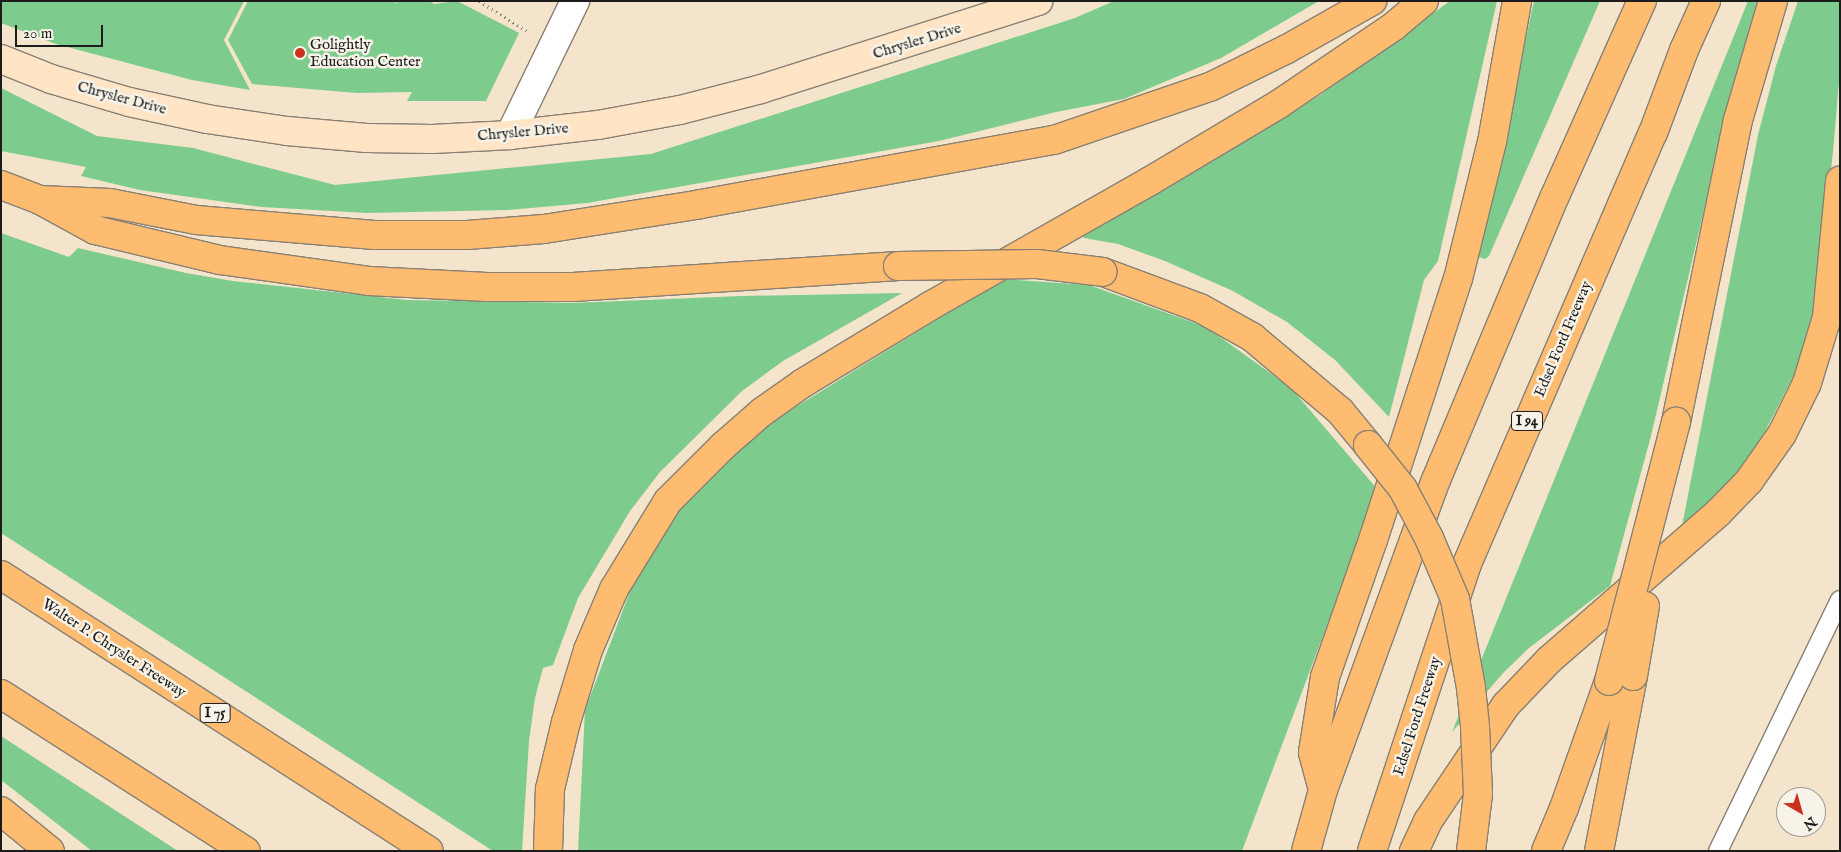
<!DOCTYPE html>
<html>
<head>
<meta charset="utf-8">
<style>
  body { margin:0 }
  #map { position:relative; width:1841px; height:852px; overflow:hidden; background:#f3e4cb; font-family:"IM FELL English",serif }
  div>[style] { position:absolute }
  .green>* { inset:0; background:#7dcc8d }
  .path>* { height:3px; margin-top:-1.5px; transform-origin:0; background:repeating-linear-gradient(90deg,#888074 0 1px,transparent 0 5px) }
  .roads { filter:drop-shadow(1px 0 #888074) drop-shadow(-1px 0 #888074) drop-shadow(0 1px #888074) drop-shadow(0 -1px #888074) }
  .lane>* { height:18px; margin:-9px; padding:0 9px; transform-origin:9px; border-radius:9px; background:#fff }
  .street>* { height:28px; margin:-14px; padding:0 14px; transform-origin:14px; border-radius:14px; background:#fff }
  .secondary>* { height:28px; margin:-14px; padding:0 14px; transform-origin:14px; border-radius:14px; background:#ffe4c6 }
  .highway>* { height:28px; margin:-14px; padding:0 14px; transform-origin:14px; border-radius:14px; background:#febc70 }
  .bridges { filter:drop-shadow(1px 0 #888074) drop-shadow(-1px 0 #888074) drop-shadow(0 1px #888074) drop-shadow(0 -1px #888074) }
  .highway-bridge>* { height:28px; margin:-14px; padding:0 14px; transform-origin:14px; border-radius:14px; background:#febc70 }
  .dots>* { width:14px; height:14px; translate:-50% -50%; box-sizing:border-box; border:2px solid #f7f3e8; border-radius:50% }
  span { translate:-50% -50%; white-space:nowrap; text-align:center; line-height:1.15; -webkit-text-stroke:5px #f7f3e8; paint-order:stroke }
  .shield-label span { padding:1px 4px; background:#f7f3e8; border:1px solid; border-radius:4px; -webkit-text-stroke-width:0 }
  .shield-label { font-size:14px; color:#1c1c1c; font-weight:700 }
  .street-label { font-size:15px; color:#1c1c1c }
  .poi-label { font-size:15px; color:#1c1c1c }
  .left { translate:0 -50%; text-align:left }
  .frame { position:absolute; inset:0; border:2px solid #1c1c1c; pointer-events:none }
  .north { position:absolute; left:1776px; top:787px; width:50px; height:50px; box-sizing:border-box; background:#f7f3e8; border:1px solid #9f9d96; border-radius:50%; rotate:142deg; font-size:14px; font-weight:700; line-height:20px; text-align:center; color:#1c1c1c }
  .north::after { content:''; display:block; margin:auto; width:18px; height:22px; background:#c8321e; clip-path:polygon(50% 0,100% 100%,50% 72%,0 100%) }
  .scale { position:absolute; left:15px; top:25px; width:88px; height:22px; box-sizing:border-box; border:2px solid #1c1c1c; border-top:0; padding-left:6px; font-size:15px; line-height:18px; white-space:nowrap; color:#1c1c1c; -webkit-text-stroke:4px #f7f3e8; paint-order:stroke }
</style>
</head>
<body>
<div id="map">
  <div class="green">
    <i style="clip-path:polygon(1px 1px,244px 1px,224px 40px,250px 90px,192px 80px,56px 44px,1px 23px)"></i>
    <i style="clip-path:polygon(248px 1px,392px 1px,398px 4px,394px 1px,430px 1px,434px 4px,457px 1px,519px 33px,486px 101px,407px 101px,412px 92px,357px 93px,252px 84px,228px 40px)"></i>
    <i style="clip-path:polygon(1114px 1px,1319px 1px,1221px 58px,1124px 99px,1056px 112px,939px 141px,587px 203px,507px 210px,367px 213px,262px 207px,140px 190px,81px 176px,86px 167px,1px 151px,1px 88px,97px 136px,193px 148px,335px 185px,651px 154px,1075px 18px)"></i>
    <i style="clip-path:polygon(1450px 1px,1497px 1px,1438px 261px,1424px 280px,1389px 417px,1335px 360px,1287px 322px,1233px 291px,1165px 261px,1118px 244px,1084px 238px,1081px 234px,1222px 155px,1319px 96px)"></i>
    <i style="clip-path:polygon(1534px 1px,1600px 1px,1489px 256px,1485px 259px,1478px 257px)"></i>
    <i style="clip-path:polygon(1748px 1px,1761px 1px,1719px 146px,1651px 436px,1610px 586px,1529px 648px,1504px 672px,1452px 732px)"></i>
    <i style="clip-path:polygon(1798px 1px,1840px 1px,1840px 70px,1833px 152px,1812px 327px,1795px 373px,1757px 447px,1710px 504px,1681px 531px,1758px 135px,1776px 66px)"></i>
    <i style="clip-path:polygon(1px 233px,69px 257px,78px 248px,186px 273px,233px 281px,407px 300px,572px 303px,742px 296px,902px 293px,783px 361px,742px 391px,660px 472px,630px 511px,578px 598px,553px 665px,543px 668px,535px 698px,529px 741px,522px 851px,493px 851px,1px 533px)"></i>
    <i style="clip-path:polygon(1003px 279px,1089px 285px,1206px 327px,1291px 388px,1378px 490px,1242px 851px,578px 851px,585px 710px,648px 544px,747px 437px)"></i>
    <i style="clip-path:polygon(1px 736px,178px 851px,92px 851px,1px 780px)"></i>
  </div>
  <div class="path">
    <i style="left:479px;top:1px;width:57px;rotate:32deg"></i>
  </div>
  <div class="roads">
    <div class="lane">
      <i style="left:1718px;top:851px;width:279px;rotate:-64.1deg"></i>
    </div>
    <div class="street">
      <i style="left:510px;top:135px;width:149px;rotate:-64.1deg"></i>
    </div>
    <div class="secondary">
      <i style="left:1px;top:59px;width:54px;rotate:21.8deg"></i>
      <i style="left:51px;top:79px;width:81px;rotate:16.4deg"></i>
      <i style="left:129px;top:102px;width:80px;rotate:12.3deg"></i>
      <i style="left:207px;top:119px;width:81px;rotate:8.5deg"></i>
      <i style="left:287px;top:131px;width:80px;rotate:5deg"></i>
      <i style="left:367px;top:138px;width:65px;rotate:0.9deg"></i>
      <i style="left:432px;top:139px;width:78px;rotate:-2.9deg"></i>
      <i style="left:510px;top:135px;width:89px;rotate:-6.5deg"></i>
      <i style="left:598px;top:125px;width:83px;rotate:-10.4deg"></i>
      <i style="left:680px;top:110px;width:84px;rotate:-14.5deg"></i>
      <i style="left:761px;top:89px;width:291px;rotate:-17.6deg"></i>
    </div>
    <div class="highway">
      <i style="left:1px;top:185px;width:42px;rotate:21deg"></i>
      <i style="left:40px;top:200px;width:63px;rotate:28.6deg"></i>
      <i style="left:95px;top:230px;width:129px;rotate:13.5deg"></i>
      <i style="left:220px;top:260px;width:150px;rotate:8deg"></i>
      <i style="left:369px;top:281px;width:118px;rotate:2.9deg"></i>
      <i style="left:487px;top:287px;width:86px"></i>
      <i style="left:573px;top:287px;width:326px;rotate:-3.7deg"></i>
      <i style="left:40px;top:200px;width:70px;rotate:2.5deg"></i>
      <i style="left:110px;top:203px;width:88px;rotate:11.2deg"></i>
      <i style="left:196px;top:220px;width:179px;rotate:4.8deg"></i>
      <i style="left:374px;top:235px;width:93px"></i>
      <i style="left:467px;top:235px;width:77px;rotate:-4.5deg"></i>
      <i style="left:544px;top:229px;width:159px;rotate:-9deg"></i>
      <i style="left:701px;top:204px;width:359px;rotate:-10.3deg"></i>
      <i style="left:1054px;top:140px;width:165px;rotate:-18.8deg"></i>
      <i style="left:1210px;top:87px;width:86px;rotate:-26.3deg"></i>
      <i style="left:1287px;top:49px;width:98px;rotate:-29.5deg"></i>
      <i style="left:1103px;top:272px;width:103px;rotate:20.4deg"></i>
      <i style="left:1200px;top:308px;width:60px;rotate:29.1deg"></i>
      <i style="left:1252px;top:337px;width:115px;rotate:40.1deg"></i>
      <i style="left:1340px;top:411px;width:44px;rotate:50.5deg"></i>
      <i style="left:1676px;top:422px;width:308px;rotate:-78.4deg"></i>
      <i style="left:1738px;top:120px;width:124px;rotate:-73.6deg"></i>
      <i style="left:1px;top:575px;width:509px;rotate:32.82deg"></i>
      <i style="left:1px;top:694px;width:291px;rotate:32.7deg"></i>
      <i style="left:1323px;top:790px;width:39px;rotate:-105deg"></i>
      <i style="left:1313px;top:752px;width:76px;rotate:-80.9deg"></i>
      <i style="left:1325px;top:677px;width:145px;rotate:-70.7deg"></i>
      <i style="left:1373px;top:540px;width:274px;rotate:-72deg"></i>
      <i style="left:1458px;top:279px;width:141px;rotate:-76.1deg"></i>
      <i style="left:1492px;top:142px;width:143px;rotate:-79.9deg"></i>
      <i style="left:1px;top:811px;width:63px;rotate:39.2deg"></i>
      <i style="left:548px;top:851px;width:62px;rotate:-88.2deg"></i>
      <i style="left:550px;top:789px;width:69px;rotate:-76.6deg"></i>
      <i style="left:566px;top:722px;width:75px;rotate:-73deg"></i>
      <i style="left:588px;top:650px;width:66px;rotate:-66.9deg"></i>
      <i style="left:614px;top:589px;width:103px;rotate:-58.5deg"></i>
      <i style="left:668px;top:501px;width:78px;rotate:-45deg"></i>
      <i style="left:723px;top:446px;width:52px;rotate:-41.1deg"></i>
      <i style="left:762px;top:412px;width:50px;rotate:-35.3deg"></i>
      <i style="left:803px;top:383px;width:149px;rotate:-31.2deg"></i>
      <i style="left:930px;top:306px;width:253px;rotate:-29.6deg"></i>
      <i style="left:1150px;top:181px;width:150px;rotate:-30.8deg"></i>
      <i style="left:1279px;top:104px;width:139px;rotate:-34.1deg"></i>
      <i style="left:1394px;top:26px;width:39px;rotate:-40deg"></i>
      <i style="left:1306px;top:851px;width:63px;rotate:-74.4deg"></i>
      <i style="left:1323px;top:790px;width:330px;rotate:-70deg"></i>
      <i style="left:1436px;top:480px;width:308px;rotate:-67.3deg"></i>
      <i style="left:1555px;top:196px;width:214px;rotate:-66deg"></i>
      <i style="left:1372px;top:851px;width:302px;rotate:-71.7deg"></i>
      <i style="left:1467px;top:564px;width:469px;rotate:-66.7deg"></i>
      <i style="left:1653px;top:133px;width:89px;rotate:-69.5deg"></i>
      <i style="left:1684px;top:50px;width:54px;rotate:-65.8deg"></i>
      <i style="left:1414px;top:851px;width:33px;rotate:-65deg"></i>
      <i style="left:1428px;top:821px;width:140px;rotate:-56.1deg"></i>
      <i style="left:1506px;top:705px;width:62px;rotate:-46.3deg"></i>
      <i style="left:1549px;top:660px;width:225px;rotate:-41deg"></i>
      <i style="left:1719px;top:512px;width:43px;rotate:-45.9deg"></i>
      <i style="left:1749px;top:481px;width:57px;rotate:-54.9deg"></i>
      <i style="left:1782px;top:434px;width:57px;rotate:-63.9deg"></i>
      <i style="left:1807px;top:383px;width:69px;rotate:-73.1deg"></i>
      <i style="left:1827px;top:317px;width:137px;rotate:-84.5deg"></i>
      <i style="left:1546px;top:851px;width:47px;rotate:-67.3deg"></i>
      <i style="left:1564px;top:808px;width:135px;rotate:-70.5deg"></i>
      <i style="left:1599px;top:851px;width:178px;rotate:-79deg"></i>
    </div>
  </div>
  <div class="bridges">
    <div class="highway-bridge">
      <i style="left:898px;top:266px;width:139px;rotate:-0.8deg"></i>
      <i style="left:1037px;top:264px;width:66px;rotate:6.9deg"></i>
      <i style="left:1368px;top:445px;width:56px;rotate:51.5deg"></i>
      <i style="left:1403px;top:489px;width:55px;rotate:62deg"></i>
      <i style="left:1429px;top:538px;width:66px;rotate:66.9deg"></i>
      <i style="left:1455px;top:599px;width:90px;rotate:79.8deg"></i>
      <i style="left:1471px;top:688px;width:39px;rotate:84deg"></i>
      <i style="left:1475px;top:727px;width:67px;rotate:87.4deg"></i>
      <i style="left:1478px;top:794px;width:57px;rotate:97deg"></i>
      <i style="left:1633px;top:676px;width:71px;rotate:-80.3deg"></i>
      <i style="left:1609px;top:681px;width:268px;rotate:-75.5deg"></i>
    </div>
  </div>
  <div class="dots">
    <i style="left:300px;top:53px;background:#c8321e"></i>
  </div>
  <div class="shield-label">
    <span style="left:1527px;top:421px">I 94</span>
    <span style="left:215px;top:713px">I 75</span>
  </div>
  <div class="street-label">
    <span style="left:917px;top:41px;rotate:-17deg">Chrysler Drive</span>
    <span style="left:122px;top:98px;rotate:15deg">Chrysler Drive</span>
    <span style="left:523px;top:132px;rotate:-5deg">Chrysler Drive</span>
    <span style="left:1563px;top:339px;rotate:-67deg">Edsel Ford Freeway</span>
    <span style="left:114px;top:648px;rotate:33deg">Walter P. Chrysler Freeway</span>
    <span style="left:1417px;top:716px;rotate:-72deg">Edsel Ford Freeway</span>
  </div>
  <div class="poi-label">
    <span class="left" style="left:310px;top:53px">Golightly<br>Education Center</span>
  </div>
  <div class="frame"></div>
  <div class="north">N</div>
  <div class="scale">20 m</div>
</div>
</body>
</html>
